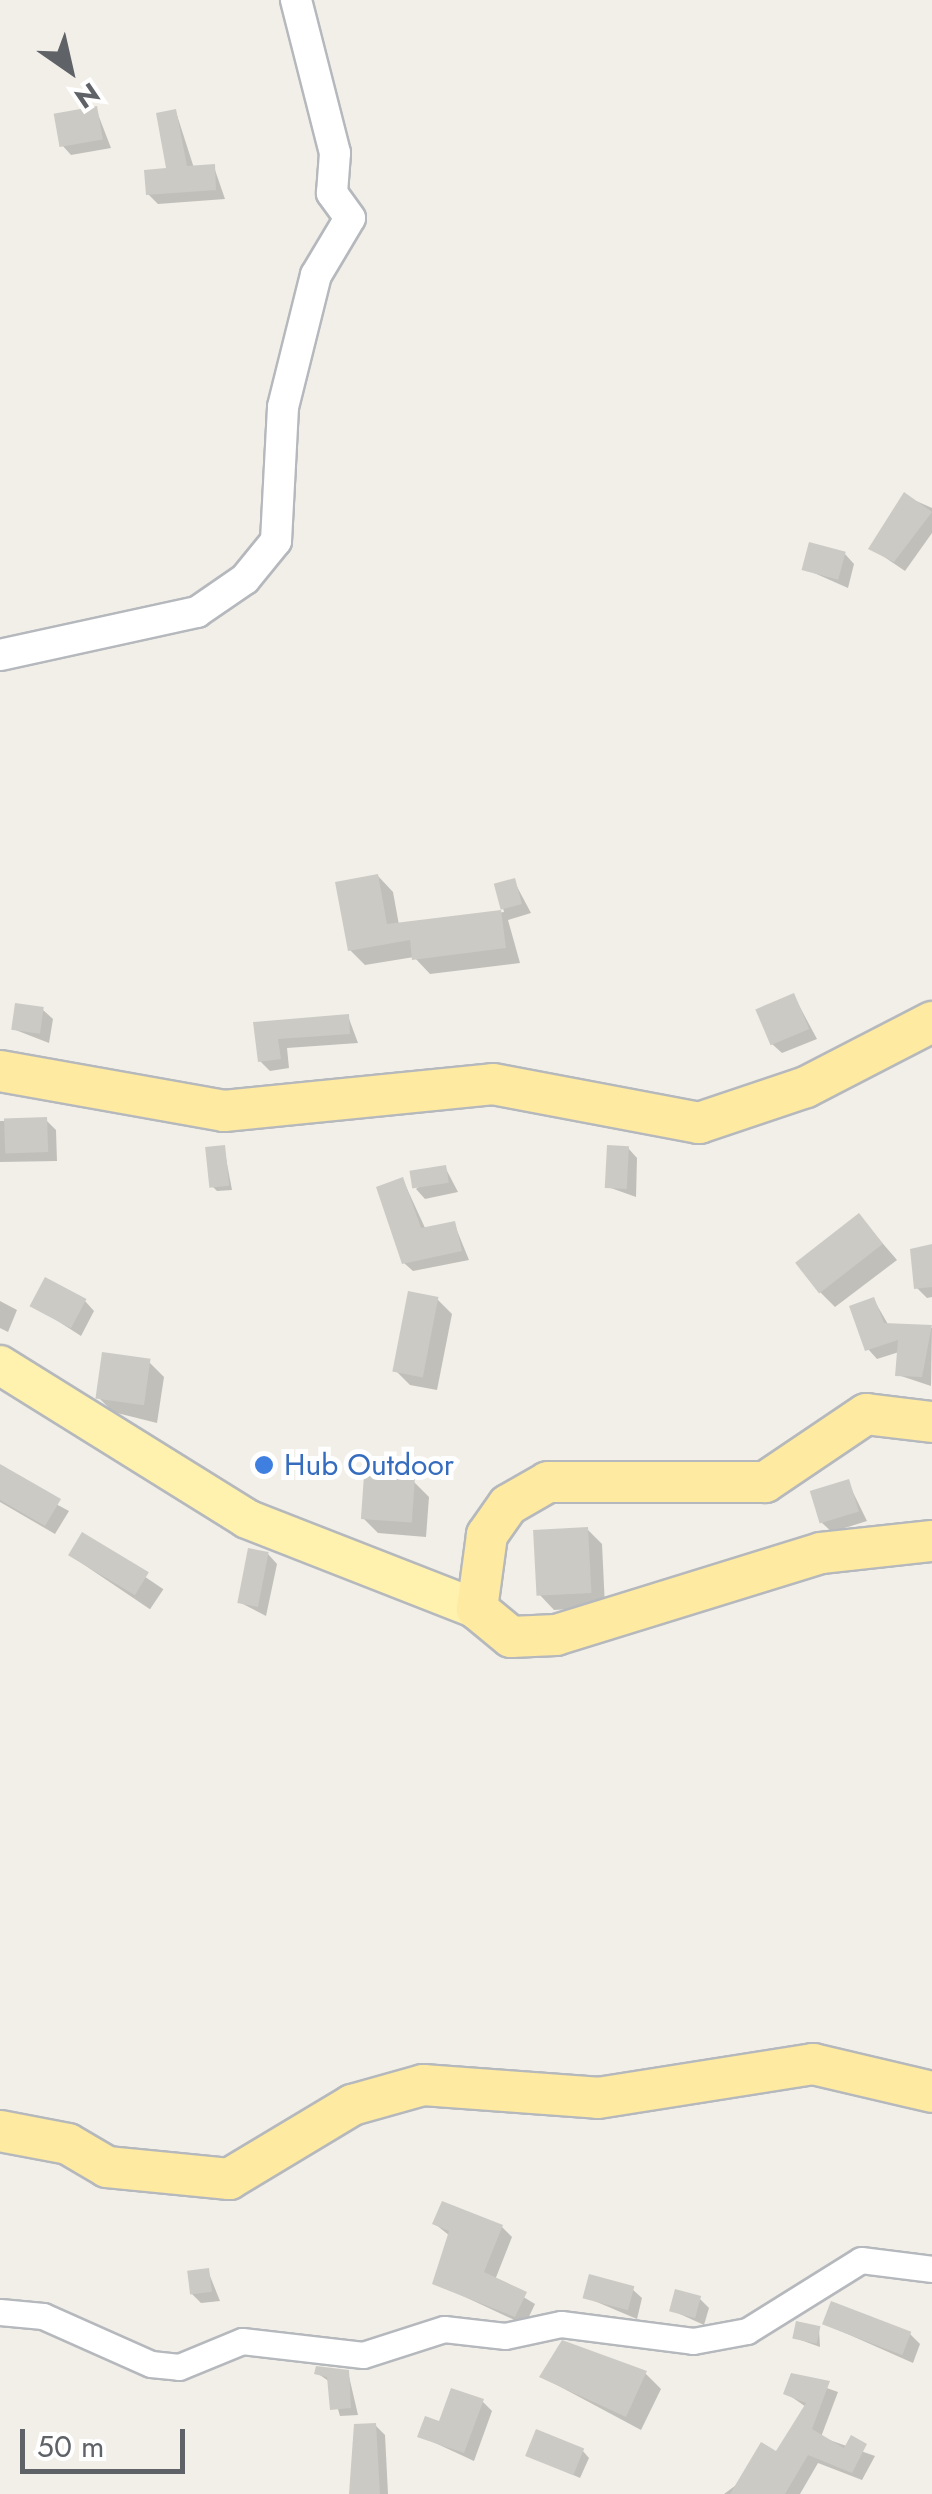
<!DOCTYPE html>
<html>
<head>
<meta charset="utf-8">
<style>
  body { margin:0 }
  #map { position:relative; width:932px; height:2494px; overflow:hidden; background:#f1efe8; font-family:Jost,sans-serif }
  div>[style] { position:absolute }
  .shadow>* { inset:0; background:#0003; transform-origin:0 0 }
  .building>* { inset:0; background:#cccac5; transform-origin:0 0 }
  .roads { filter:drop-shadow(2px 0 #b5b8bc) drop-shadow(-2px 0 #b5b8bc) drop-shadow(0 2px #b5b8bc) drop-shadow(0 -2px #b5b8bc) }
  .minor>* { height:25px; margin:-12.5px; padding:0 12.5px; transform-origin:12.5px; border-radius:12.5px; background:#fff }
  .tertiary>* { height:30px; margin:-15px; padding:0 15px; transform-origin:15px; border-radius:15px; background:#fff }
  .primary>* { height:38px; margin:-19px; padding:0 19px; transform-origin:19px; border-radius:19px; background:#fff2af }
  .trunk>* { height:40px; margin:-20px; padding:0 20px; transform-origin:20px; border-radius:20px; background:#feeaa1 }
  .dots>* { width:28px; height:28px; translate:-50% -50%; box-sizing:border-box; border:5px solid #fff; border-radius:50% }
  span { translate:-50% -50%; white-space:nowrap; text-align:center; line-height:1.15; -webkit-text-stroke:10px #fff; paint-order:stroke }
  .shop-label { font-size:30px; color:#366cbe }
  .left { translate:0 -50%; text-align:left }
  .north { position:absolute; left:20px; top:20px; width:100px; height:100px; -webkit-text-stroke:8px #fff; paint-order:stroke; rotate:146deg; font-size:28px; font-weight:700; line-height:40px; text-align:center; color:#5f6368 }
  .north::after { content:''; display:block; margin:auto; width:35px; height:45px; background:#5f6368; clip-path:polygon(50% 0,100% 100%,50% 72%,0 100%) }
  .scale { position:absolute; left:20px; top:2429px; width:165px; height:45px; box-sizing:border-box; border:5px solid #5f6368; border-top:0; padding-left:12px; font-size:30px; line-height:35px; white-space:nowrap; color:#5f6368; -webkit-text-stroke:8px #fff; paint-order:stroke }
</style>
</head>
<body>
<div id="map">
  <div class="shadow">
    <i style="clip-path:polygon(96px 109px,111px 148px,71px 155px,62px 145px)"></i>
    <i style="clip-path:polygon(176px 112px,194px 168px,214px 167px,225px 199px,158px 204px,148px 194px,169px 170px)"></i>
    <i style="clip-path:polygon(905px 496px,932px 508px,932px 533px,905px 571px,871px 548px)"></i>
    <i style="clip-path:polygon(845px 554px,854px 564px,848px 588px,805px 569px)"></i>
    <i style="clip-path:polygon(378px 876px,393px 892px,399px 925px,504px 912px,497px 886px,514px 881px,531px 913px,508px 920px,520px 963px,430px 974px,414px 957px,365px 965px,350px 950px)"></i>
    <i style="clip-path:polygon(794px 996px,817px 1039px,782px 1053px,772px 1044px)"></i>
    <i style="clip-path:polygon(43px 1010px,53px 1019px,49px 1043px,13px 1029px)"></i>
    <i style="clip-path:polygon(348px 1016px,358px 1043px,287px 1048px,289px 1068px,270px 1071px,260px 1061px,256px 1025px)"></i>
    <i style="clip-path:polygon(46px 1120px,56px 1130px,57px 1161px,0 1162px,0 1172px,0 1121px)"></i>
    <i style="clip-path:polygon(224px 1148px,232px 1190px,217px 1191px,213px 1187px)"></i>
    <i style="clip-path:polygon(628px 1148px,637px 1158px,636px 1197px,608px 1187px)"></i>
    <i style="clip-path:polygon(445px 1167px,458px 1192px,425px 1199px,416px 1189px)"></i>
    <i style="clip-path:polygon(403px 1180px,426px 1230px,454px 1223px,469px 1260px,413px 1271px,404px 1263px)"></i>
    <i style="clip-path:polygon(859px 1216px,897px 1260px,835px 1307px,820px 1292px)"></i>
    <i style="clip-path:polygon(932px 1249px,932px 1297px,927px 1298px,917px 1288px)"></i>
    <i style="clip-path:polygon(437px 1299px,452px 1314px,437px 1390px,410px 1385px,395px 1370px)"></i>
    <i style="clip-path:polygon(874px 1300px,889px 1326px,932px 1328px,931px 1386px,898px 1375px,899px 1352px,877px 1359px,868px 1349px)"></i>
    <i style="clip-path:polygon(0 1301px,17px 1310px,8px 1332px,0 1328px)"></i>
    <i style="clip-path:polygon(85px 1301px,94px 1311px,81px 1336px,33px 1305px)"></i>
    <i style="clip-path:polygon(149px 1362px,164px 1377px,157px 1423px,113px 1412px,98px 1397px)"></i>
    <i style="clip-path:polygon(0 1474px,69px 1511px,55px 1534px,0 1502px)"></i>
    <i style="clip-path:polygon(414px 1482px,429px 1497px,426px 1537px,378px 1533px,363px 1518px)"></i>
    <i style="clip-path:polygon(848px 1482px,867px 1521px,832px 1532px,822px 1523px)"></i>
    <i style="clip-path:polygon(587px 1529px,602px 1544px,605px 1607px,554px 1610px,539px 1594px)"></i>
    <i style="left:83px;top:1535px;width:97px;height:24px;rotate:34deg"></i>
    <i style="clip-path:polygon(268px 1554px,277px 1564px,266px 1616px,239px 1602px)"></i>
    <i style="clip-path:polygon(435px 2224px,502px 2227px,512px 2237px,495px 2280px,535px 2304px,525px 2325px,435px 2283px,450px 2236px)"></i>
    <i style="clip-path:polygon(208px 2271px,220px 2301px,201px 2303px,191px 2293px)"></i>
    <i style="clip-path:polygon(632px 2289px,642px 2298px,637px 2319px,585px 2297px)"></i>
    <i style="clip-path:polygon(699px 2298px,709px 2308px,704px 2325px,671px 2310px)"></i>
    <i style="clip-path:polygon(825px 2324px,910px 2334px,920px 2344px,913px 2363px)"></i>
    <i style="clip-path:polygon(819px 2329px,820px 2347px,795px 2338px)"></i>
    <i style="clip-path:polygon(563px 2344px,646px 2374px,661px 2389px,641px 2430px,542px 2377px)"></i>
    <i style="clip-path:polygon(348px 2372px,358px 2415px,340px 2416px,330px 2382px,317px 2373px)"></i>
    <i style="clip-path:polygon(793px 2376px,838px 2392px,821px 2437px,875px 2456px,862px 2480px,818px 2463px,800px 2494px,724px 2494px,777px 2455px,806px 2407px,786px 2393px)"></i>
    <i style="clip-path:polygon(482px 2401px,492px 2411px,474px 2461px,420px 2436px)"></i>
    <i style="clip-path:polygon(375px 2425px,385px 2435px,388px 2494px,351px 2494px)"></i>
    <i style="clip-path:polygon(582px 2450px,589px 2458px,580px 2478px,528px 2455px)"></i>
  </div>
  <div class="building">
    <i style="left:97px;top:106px;width:34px;height:44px;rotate:80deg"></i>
    <i style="clip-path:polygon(176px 109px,187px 166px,215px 164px,216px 190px,146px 195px,144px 170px,166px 168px,156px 113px)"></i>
    <i style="clip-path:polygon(904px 492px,932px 512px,894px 562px,868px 549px)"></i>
    <i style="left:809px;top:542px;width:38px;height:29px;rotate:15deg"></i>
    <i style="clip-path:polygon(378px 874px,387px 924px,501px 910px,506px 948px,412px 960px,410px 940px,348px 951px,335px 882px)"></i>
    <i style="left:515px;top:878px;width:27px;height:22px;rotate:75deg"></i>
    <i style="left:794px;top:993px;width:39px;height:42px;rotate:67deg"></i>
    <i style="left:15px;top:1003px;width:29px;height:27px;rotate:8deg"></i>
    <i style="clip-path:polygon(349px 1014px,350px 1034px,278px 1039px,281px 1059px,258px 1062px,253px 1022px)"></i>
    <i style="left:47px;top:1117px;width:35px;height:43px;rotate:88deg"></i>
    <i style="left:225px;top:1145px;width:41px;height:20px;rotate:84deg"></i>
    <i style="left:607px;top:1145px;width:22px;height:43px;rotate:3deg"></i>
    <i style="left:446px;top:1165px;width:18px;height:37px;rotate:81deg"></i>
    <i style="clip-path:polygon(403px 1177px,421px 1228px,455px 1221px,462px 1251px,402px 1264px,376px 1187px)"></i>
    <i style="left:859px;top:1213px;width:39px;height:81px;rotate:52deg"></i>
    <i style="clip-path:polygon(932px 1244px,932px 1287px,914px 1289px,910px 1249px)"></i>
    <i style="left:45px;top:1277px;width:47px;height:33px;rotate:28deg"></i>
    <i style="left:408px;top:1291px;width:31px;height:82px;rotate:11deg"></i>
    <i style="clip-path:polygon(874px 1297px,884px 1323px,932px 1325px,922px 1377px,895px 1376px,898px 1340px,865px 1351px,849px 1306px)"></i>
    <i style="left:102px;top:1352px;width:49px;height:47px;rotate:8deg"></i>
    <i style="clip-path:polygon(0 1464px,61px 1499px,45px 1526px,0 1500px)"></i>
    <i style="left:364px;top:1475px;width:51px;height:44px;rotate:4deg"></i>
    <i style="left:849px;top:1479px;width:34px;height:41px;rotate:73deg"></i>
    <i style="left:588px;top:1527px;width:66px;height:55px;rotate:87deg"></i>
    <i style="left:82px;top:1532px;width:78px;height:27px;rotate:31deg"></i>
    <i style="left:248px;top:1548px;width:21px;height:56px;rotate:11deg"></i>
    <i style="clip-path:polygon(442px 2201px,503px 2225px,484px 2272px,527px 2292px,515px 2317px,432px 2284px,449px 2231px,432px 2224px)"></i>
    <i style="left:209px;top:2268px;width:24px;height:22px;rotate:83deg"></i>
    <i style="left:589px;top:2274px;width:47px;height:25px;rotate:15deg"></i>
    <i style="left:675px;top:2289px;width:27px;height:23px;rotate:15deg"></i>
    <i style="left:831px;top:2301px;width:86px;height:25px;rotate:21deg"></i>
    <i style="left:796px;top:2321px;width:25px;height:18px;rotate:12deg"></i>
    <i style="clip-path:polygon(562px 2340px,647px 2371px,626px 2417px,539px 2377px)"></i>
    <i style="clip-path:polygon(316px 2366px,349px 2370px,351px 2408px,330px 2410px,327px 2377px,314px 2374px)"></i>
    <i style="clip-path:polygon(791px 2373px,830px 2381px,812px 2429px,844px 2448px,851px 2435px,867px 2444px,852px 2473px,808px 2455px,785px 2494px,730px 2494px,761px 2442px,776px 2451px,806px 2403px,783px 2394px)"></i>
    <i style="clip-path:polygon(451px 2388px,484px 2399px,464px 2453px,417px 2437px,425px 2416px,439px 2421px)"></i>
    <i style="clip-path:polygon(376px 2423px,380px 2494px,349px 2494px,354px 2424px)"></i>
    <i style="left:536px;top:2429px;width:52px;height:29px;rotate:22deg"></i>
  </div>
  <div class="roads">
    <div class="minor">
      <i style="left:0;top:2312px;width:43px;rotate:5.3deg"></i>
      <i style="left:43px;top:2316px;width:118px;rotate:24deg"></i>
      <i style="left:151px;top:2364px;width:28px;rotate:6deg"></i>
      <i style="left:179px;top:2367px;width:68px;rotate:-22.4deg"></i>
      <i style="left:242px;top:2341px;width:122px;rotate:6.6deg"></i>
      <i style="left:363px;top:2355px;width:85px;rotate:-17.8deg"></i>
      <i style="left:444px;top:2329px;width:61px;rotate:6.5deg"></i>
      <i style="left:505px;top:2336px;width:57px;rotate:-12.1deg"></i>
      <i style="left:561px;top:2324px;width:133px;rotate:7.3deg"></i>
      <i style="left:693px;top:2341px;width:55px;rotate:-10.5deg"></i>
      <i style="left:747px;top:2331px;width:134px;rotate:-31.9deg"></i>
      <i style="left:861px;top:2260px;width:72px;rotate:7.2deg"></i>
    </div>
    <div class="tertiary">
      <i style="left:0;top:655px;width:202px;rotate:-12.3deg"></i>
      <i style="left:197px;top:612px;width:58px;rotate:-34.5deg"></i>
      <i style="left:245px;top:579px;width:49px;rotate:-50.8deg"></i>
      <i style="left:276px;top:541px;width:134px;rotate:-87deg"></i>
      <i style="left:283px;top:407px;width:136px;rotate:-76deg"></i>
      <i style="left:316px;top:275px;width:66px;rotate:-59.2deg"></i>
      <i style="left:350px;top:218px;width:31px;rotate:-126deg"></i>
      <i style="left:332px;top:193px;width:40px;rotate:-85.7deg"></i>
      <i style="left:335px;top:153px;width:158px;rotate:-104.3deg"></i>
    </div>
    <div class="primary">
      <i style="left:0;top:1365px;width:291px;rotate:31.9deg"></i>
      <i style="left:247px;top:1519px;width:247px;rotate:21.4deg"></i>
    </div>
    <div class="trunk">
      <i style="left:0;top:1071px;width:228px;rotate:10.1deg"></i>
      <i style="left:224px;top:1111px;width:270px;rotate:-5.7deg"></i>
      <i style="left:493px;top:1084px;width:210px;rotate:10.7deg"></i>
      <i style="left:699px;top:1123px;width:113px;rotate:-18.6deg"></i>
      <i style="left:806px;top:1087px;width:142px;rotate:-27.3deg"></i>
      <i style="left:932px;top:1422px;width:66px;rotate:-173.1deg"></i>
      <i style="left:866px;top:1414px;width:122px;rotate:146deg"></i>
      <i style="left:765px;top:1482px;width:217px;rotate:180deg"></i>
      <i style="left:548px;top:1482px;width:46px;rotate:150.1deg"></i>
      <i style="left:508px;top:1505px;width:37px;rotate:125deg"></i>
      <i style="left:487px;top:1535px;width:75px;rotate:97.7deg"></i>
      <i style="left:477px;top:1609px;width:44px;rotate:39.5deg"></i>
      <i style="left:511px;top:1637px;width:45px;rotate:-2.5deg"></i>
      <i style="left:556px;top:1635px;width:277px;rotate:-17.2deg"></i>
      <i style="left:821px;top:1553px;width:112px;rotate:-6.2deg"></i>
      <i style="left:0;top:2131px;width:69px;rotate:10.8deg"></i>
      <i style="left:68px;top:2144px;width:45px;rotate:30.5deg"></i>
      <i style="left:107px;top:2167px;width:123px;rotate:5.6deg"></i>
      <i style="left:229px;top:2179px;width:144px;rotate:-31deg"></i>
      <i style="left:352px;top:2105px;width:74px;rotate:-15.7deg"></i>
      <i style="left:423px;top:2085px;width:175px;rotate:4.2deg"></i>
      <i style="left:598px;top:2098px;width:218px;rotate:-9deg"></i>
      <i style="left:813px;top:2064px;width:122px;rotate:13.2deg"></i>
    </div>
  </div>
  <div class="dots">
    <i style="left:264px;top:1465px;background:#3f7fe0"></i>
  </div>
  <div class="shop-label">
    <span class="left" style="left:284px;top:1465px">Hub Outdoor</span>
  </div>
  <div class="north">N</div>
  <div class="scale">50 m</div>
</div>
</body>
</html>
